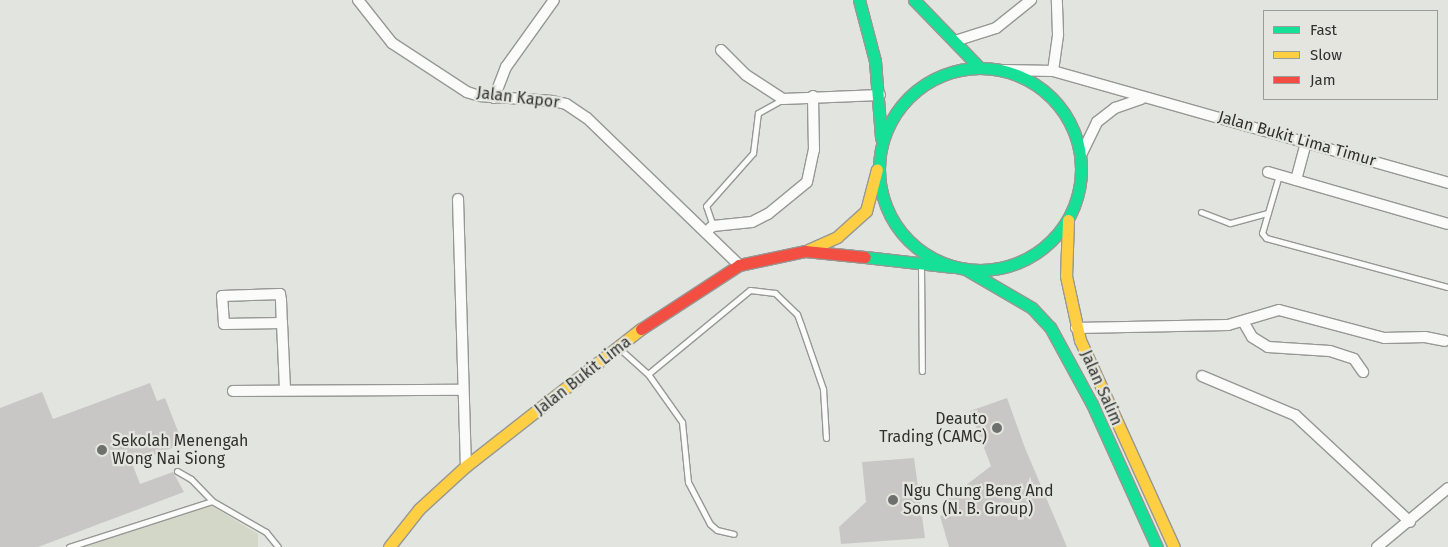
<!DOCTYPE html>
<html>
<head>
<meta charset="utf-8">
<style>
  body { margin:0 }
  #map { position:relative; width:1448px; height:547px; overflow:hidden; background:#e2e4df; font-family:"Fira Sans",sans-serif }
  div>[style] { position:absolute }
  .green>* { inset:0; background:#d2d7c7 }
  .building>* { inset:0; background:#c8c7c5 }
  .roads { filter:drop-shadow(1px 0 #979895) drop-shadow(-1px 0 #979895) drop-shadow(0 1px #979895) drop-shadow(0 -1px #979895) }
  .lane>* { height:5px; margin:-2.5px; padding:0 2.5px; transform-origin:2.5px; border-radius:2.5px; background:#fbfbfa }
  .street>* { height:10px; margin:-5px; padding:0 5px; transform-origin:5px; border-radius:5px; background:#fbfbfa }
  .fast>* { height:11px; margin:-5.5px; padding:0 5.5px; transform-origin:5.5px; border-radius:5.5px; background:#16e098 }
  .fast>.ring { margin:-5.5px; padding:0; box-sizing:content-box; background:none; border:11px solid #16e098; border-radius:50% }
  .slow>* { height:11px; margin:-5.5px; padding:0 5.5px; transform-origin:5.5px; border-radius:5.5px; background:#ffcf43 }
  .jam>* { height:11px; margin:-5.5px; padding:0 5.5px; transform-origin:5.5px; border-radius:5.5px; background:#f24e42 }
  .dots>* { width:14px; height:14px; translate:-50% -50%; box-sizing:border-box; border:2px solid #e3e5de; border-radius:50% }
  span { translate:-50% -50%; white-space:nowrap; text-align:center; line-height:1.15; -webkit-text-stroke:4.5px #e3e5de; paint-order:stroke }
  .street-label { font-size:16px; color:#30312f }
  .poi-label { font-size:16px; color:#30312f }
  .right { translate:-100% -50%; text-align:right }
  .left { translate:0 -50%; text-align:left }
  .legend { position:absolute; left:1263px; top:10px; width:175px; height:90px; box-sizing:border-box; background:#e3e5de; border:1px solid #9b9d98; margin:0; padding:6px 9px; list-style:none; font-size:15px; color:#30312f }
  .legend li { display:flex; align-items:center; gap:10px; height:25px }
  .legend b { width:25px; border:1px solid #9b9d98 }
</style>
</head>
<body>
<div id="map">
  <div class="green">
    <i style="clip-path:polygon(210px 505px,258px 534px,258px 547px,80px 547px)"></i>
  </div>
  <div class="building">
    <i style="clip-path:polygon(150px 383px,157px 401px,165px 398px,183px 444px,132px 463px,140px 484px,173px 472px,184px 492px,38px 547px,0 547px,0 408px,42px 392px,53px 419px)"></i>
    <i style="clip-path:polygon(1007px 398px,1025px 448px,1067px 547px,949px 547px,940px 516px,952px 512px,948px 499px,991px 466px,970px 411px)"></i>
    <i style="clip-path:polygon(914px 458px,925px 538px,841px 544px,839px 527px,866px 502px,862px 462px)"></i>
  </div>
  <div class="roads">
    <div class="lane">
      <i style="left:1279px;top:175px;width:60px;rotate:106.3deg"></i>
      <i style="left:1262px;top:233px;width:6px;rotate:51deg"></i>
      <i style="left:1266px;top:238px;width:188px;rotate:15.1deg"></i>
      <i style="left:1201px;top:212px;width:31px;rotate:21deg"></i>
      <i style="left:1230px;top:223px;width:39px;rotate:-15deg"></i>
      <i style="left:713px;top:226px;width:21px;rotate:-109deg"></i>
      <i style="left:706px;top:206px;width:71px;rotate:-48.4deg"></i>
      <i style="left:753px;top:153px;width:40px;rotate:-82.9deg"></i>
      <i style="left:758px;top:113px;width:26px;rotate:-29deg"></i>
      <i style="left:921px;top:266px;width:105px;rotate:89.5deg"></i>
      <i style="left:620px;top:349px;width:38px;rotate:42deg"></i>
      <i style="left:648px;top:374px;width:59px;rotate:54.7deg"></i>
      <i style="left:682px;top:422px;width:60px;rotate:84.3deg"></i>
      <i style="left:688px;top:482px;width:47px;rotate:62.4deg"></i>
      <i style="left:710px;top:524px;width:9px;rotate:41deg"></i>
      <i style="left:717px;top:530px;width:17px;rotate:13deg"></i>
      <i style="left:648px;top:374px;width:132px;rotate:-39.5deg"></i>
      <i style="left:750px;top:290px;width:25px;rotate:7deg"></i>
      <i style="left:775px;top:293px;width:30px;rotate:44deg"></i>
      <i style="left:797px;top:314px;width:12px;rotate:70deg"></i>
      <i style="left:801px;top:325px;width:68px;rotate:71deg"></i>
      <i style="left:823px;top:389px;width:49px;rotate:86.5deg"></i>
      <i style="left:177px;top:471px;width:16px;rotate:30deg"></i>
      <i style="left:191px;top:479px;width:30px;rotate:46deg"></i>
      <i style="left:212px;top:501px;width:62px;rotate:29.9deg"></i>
      <i style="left:266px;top:532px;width:19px;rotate:51deg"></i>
      <i style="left:69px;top:547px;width:150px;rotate:-17.8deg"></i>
    </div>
    <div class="street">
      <i style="left:358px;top:0;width:55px;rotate:51.7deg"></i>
      <i style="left:392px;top:43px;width:90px;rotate:33.2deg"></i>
      <i style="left:467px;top:92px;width:13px;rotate:18deg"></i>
      <i style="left:479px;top:96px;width:74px;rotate:3.9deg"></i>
      <i style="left:553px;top:101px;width:13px;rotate:13deg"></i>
      <i style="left:566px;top:104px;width:25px;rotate:34deg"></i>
      <i style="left:587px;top:118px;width:211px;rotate:44deg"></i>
      <i style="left:955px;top:41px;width:43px;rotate:-17.6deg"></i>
      <i style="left:996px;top:28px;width:45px;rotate:-38.7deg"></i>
      <i style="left:721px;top:50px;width:35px;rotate:45deg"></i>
      <i style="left:746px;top:75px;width:44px;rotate:33deg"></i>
      <i style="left:783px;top:99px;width:97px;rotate:-2.4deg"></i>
      <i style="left:1004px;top:70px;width:49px;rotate:1.2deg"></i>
      <i style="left:1053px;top:71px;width:411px;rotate:15.8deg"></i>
      <i style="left:1053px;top:71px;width:37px;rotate:-82deg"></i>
      <i style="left:1058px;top:34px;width:34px;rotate:-92deg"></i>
      <i style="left:494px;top:98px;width:33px;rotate:-69deg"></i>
      <i style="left:506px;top:67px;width:82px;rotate:-54.4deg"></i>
      <i style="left:1081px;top:155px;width:37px;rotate:-64deg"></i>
      <i style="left:1097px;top:122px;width:23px;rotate:-38deg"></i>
      <i style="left:1115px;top:108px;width:28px;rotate:-19deg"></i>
      <i style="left:1268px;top:172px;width:187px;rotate:16.1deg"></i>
      <i style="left:1296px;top:180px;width:39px;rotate:-75deg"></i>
      <i style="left:458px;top:199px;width:267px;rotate:88.3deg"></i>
      <i style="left:706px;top:232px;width:9px;rotate:-41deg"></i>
      <i style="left:713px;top:226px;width:39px;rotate:-6deg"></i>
      <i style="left:752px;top:222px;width:18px;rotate:-27deg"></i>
      <i style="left:768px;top:214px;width:50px;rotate:-39.4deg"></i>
      <i style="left:807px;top:182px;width:33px;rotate:-78deg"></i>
      <i style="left:814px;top:150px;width:54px;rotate:-91.1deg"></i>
      <i style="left:282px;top:323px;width:58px;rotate:179deg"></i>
      <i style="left:224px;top:324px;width:28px;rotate:-94deg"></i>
      <i style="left:222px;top:296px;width:58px;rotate:-2deg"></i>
      <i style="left:280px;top:294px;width:6px;rotate:81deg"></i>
      <i style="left:281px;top:300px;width:23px;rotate:88deg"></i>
      <i style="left:282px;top:323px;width:67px;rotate:87.4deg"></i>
      <i style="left:1244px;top:323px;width:16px;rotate:60deg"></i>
      <i style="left:1252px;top:337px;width:19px;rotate:32deg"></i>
      <i style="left:1268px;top:347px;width:62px;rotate:3.7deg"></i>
      <i style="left:1330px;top:351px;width:25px;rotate:18deg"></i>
      <i style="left:1354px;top:359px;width:16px;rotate:55deg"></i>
      <i style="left:1076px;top:328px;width:152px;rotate:-1.1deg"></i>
      <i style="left:1228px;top:325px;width:53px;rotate:-16.4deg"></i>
      <i style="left:1279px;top:310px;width:109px;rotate:14.9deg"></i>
      <i style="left:1384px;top:338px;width:41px;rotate:-1.4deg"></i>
      <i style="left:1425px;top:337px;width:20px;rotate:11deg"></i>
      <i style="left:1202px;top:376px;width:101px;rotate:22.8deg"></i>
      <i style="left:1295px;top:415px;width:157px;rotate:42.9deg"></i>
      <i style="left:233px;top:391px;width:228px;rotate:-0.3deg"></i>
      <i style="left:1377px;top:547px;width:92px;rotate:-39.7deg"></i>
    </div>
    <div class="fast">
      <i style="left:859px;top:0;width:63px;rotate:75.3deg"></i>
      <i style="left:875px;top:61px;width:77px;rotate:85.5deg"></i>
      <i style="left:914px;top:0;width:93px;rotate:45.9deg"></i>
      <i class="ring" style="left:879px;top:68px;width:191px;height:191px"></i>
      <i style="left:865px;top:257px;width:89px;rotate:6.5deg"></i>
      <i style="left:967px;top:270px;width:75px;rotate:30.3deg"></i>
      <i style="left:1032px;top:308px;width:26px;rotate:47deg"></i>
      <i style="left:1050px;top:327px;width:88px;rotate:61.4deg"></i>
      <i style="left:1092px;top:404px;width:157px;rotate:65.6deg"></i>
    </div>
    <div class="slow">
      <i style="left:1068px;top:220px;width:56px;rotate:92deg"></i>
      <i style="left:1066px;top:276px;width:66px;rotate:77.7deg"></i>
      <i style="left:1080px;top:340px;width:227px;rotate:65.6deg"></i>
      <i style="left:808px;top:250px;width:32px;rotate:-24deg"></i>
      <i style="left:837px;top:237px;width:39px;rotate:-42deg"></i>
      <i style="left:866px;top:211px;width:43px;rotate:-75.3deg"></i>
      <i style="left:389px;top:547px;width:48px;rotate:-51.7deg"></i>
      <i style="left:419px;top:509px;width:64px;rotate:-42.5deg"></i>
      <i style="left:466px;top:466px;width:222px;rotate:-38.1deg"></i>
    </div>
    <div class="jam">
      <i style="left:641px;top:329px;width:117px;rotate:-33.1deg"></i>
      <i style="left:739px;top:265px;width:67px;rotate:-12deg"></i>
      <i style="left:805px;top:251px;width:60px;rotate:5.7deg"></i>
    </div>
  </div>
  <div class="dots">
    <i style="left:997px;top:428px;background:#6e706d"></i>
    <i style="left:102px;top:450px;background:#6e706d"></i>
    <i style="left:893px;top:500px;background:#6e706d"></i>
  </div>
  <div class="street-label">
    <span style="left:518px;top:98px;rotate:7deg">Jalan Kapor</span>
    <span style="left:1297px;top:139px;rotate:16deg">Jalan Bukit Lima Timur</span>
    <span style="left:583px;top:376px;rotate:-38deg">Jalan Bukit Lima</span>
    <span style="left:1101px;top:388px;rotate:66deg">Jalan Salim</span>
  </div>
  <div class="poi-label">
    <span class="right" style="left:987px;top:428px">Deauto<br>Trading (CAMC)</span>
    <span class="left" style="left:112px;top:450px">Sekolah Menengah<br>Wong Nai Siong</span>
    <span class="left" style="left:903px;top:500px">Ngu Chung Beng And<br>Sons (N. B. Group)</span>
  </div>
  <ul class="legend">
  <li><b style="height:6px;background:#16e098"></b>Fast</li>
  <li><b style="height:6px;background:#ffcf43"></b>Slow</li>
  <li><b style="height:6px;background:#f24e42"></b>Jam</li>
  </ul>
</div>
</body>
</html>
